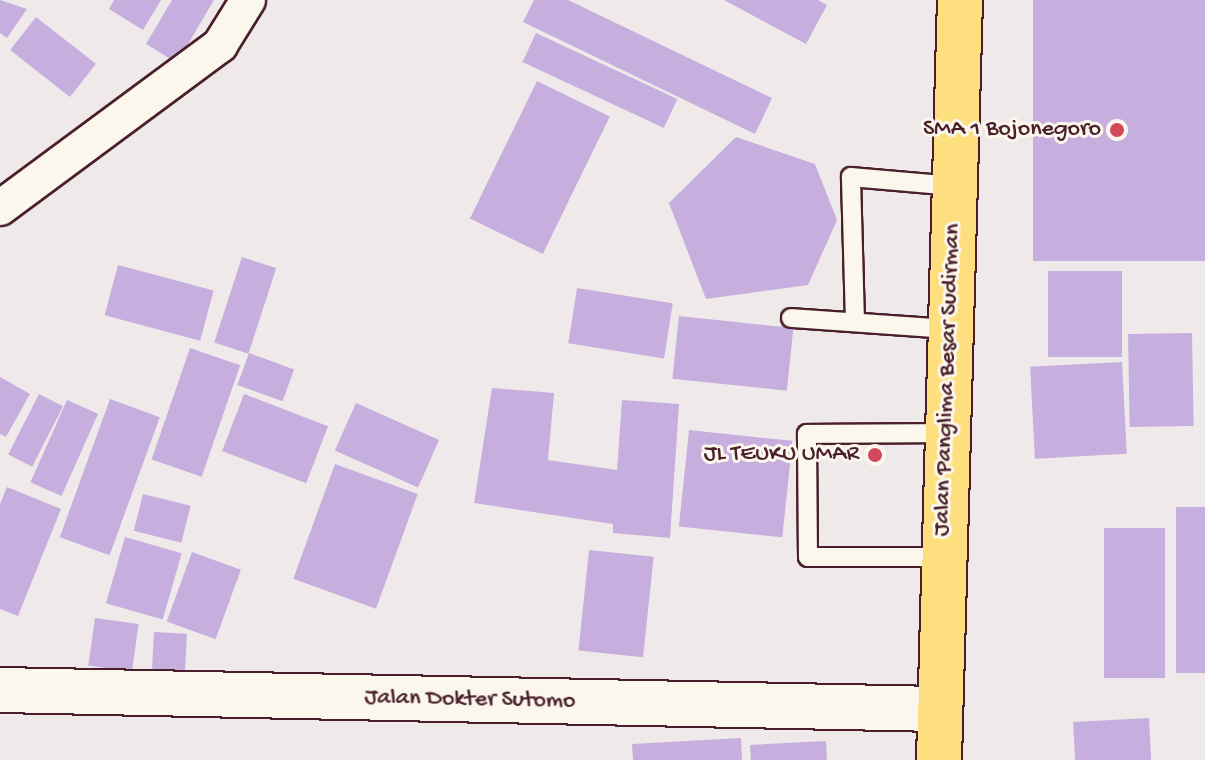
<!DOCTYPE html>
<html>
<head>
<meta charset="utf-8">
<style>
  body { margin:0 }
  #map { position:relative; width:1205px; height:760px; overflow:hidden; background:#f0e9e9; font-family:"Gochi Hand",sans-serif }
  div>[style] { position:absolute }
  .building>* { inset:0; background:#c6afde; transform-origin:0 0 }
  .roads { filter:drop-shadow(2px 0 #4a1f2b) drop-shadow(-2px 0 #4a1f2b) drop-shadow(0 2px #4a1f2b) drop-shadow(0 -2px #4a1f2b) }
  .lane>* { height:18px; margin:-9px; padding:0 9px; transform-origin:9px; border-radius:9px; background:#fbf7ec }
  .street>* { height:34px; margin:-17px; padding:0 17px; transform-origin:17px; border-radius:17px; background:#fbf7ec }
  .secondary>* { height:44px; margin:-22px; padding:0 22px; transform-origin:22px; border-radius:22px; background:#fbf7ec }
  .primary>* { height:44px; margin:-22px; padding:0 22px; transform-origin:22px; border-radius:22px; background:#fedf80 }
  .dots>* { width:22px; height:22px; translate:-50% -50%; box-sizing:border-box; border:4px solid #fbf7ec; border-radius:50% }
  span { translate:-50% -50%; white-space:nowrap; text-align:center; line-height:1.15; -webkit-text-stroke:6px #fbf7ec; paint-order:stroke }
  .poi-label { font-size:24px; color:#4a1f2b }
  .right { translate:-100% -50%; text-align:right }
  .street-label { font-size:24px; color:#4a1f2b }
</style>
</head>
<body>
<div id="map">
  <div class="building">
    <i style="clip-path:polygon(0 0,27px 9px,7px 38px,0 33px)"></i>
    <i style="clip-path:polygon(114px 0,161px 0,143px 30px,109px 9px)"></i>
    <i style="clip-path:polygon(172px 0,214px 0,177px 63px,146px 44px)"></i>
    <i style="clip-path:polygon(534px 0,568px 0,772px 98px,755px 134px,523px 22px)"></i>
    <i style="clip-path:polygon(724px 0,818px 0,827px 5px,806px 44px)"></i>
    <i style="left:1033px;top:0;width:172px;height:261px"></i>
    <i style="left:36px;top:17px;width:76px;height:42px;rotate:38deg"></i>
    <i style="left:536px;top:33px;width:156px;height:32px;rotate:25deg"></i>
    <i style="left:537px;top:81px;width:81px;height:153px;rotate:26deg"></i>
    <i style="clip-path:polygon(736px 137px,815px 164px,837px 220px,808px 285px,706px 299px,669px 203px)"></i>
    <i style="left:242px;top:257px;width:36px;height:90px;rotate:18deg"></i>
    <i style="left:118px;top:265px;width:99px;height:52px;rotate:15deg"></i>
    <i style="left:1048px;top:271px;width:74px;height:86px"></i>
    <i style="left:577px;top:288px;width:97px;height:56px;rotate:9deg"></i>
    <i style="left:679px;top:316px;width:115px;height:63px;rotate:6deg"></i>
    <i style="left:1192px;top:333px;width:93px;height:64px;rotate:89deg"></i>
    <i style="left:190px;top:348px;width:53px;height:118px;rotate:19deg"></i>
    <i style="left:249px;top:353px;width:48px;height:34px;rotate:20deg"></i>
    <i style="left:1122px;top:362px;width:92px;height:92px;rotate:87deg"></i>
    <i style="clip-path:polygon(0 377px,30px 394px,6px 437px,0 434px)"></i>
    <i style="clip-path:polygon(492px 388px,554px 393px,548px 460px,617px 470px,622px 400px,679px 404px,670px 538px,613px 533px,613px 524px,474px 503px)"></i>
    <i style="left:39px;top:394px;width:27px;height:68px;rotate:27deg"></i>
    <i style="left:244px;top:394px;width:90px;height:61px;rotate:21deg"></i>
    <i style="left:110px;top:399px;width:53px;height:147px;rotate:20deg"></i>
    <i style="left:67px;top:400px;width:34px;height:90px;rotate:24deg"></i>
    <i style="left:356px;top:403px;width:91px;height:52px;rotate:24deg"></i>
    <i style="left:689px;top:430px;width:104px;height:97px;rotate:6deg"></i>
    <i style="left:335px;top:464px;width:88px;height:122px;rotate:20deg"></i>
    <i style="clip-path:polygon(7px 487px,61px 509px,18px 616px,0 609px,0 504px)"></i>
    <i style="left:143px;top:494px;width:49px;height:38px;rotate:14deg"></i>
    <i style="left:1176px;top:507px;width:29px;height:166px"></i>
    <i style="left:1165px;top:528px;width:150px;height:61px;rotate:90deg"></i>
    <i style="left:125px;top:537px;width:59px;height:69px;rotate:16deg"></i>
    <i style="left:589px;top:550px;width:65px;height:101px;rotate:6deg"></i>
    <i style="left:192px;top:552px;width:52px;height:74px;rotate:20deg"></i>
    <i style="left:95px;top:618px;width:44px;height:48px;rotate:8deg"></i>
    <i style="left:154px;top:632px;width:33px;height:46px;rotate:3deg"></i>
    <i style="left:1149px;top:718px;width:42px;height:76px;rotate:87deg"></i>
    <i style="clip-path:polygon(741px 738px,742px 760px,633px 760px,632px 744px)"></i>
    <i style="left:826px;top:741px;width:19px;height:76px;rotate:87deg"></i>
  </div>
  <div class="roads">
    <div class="lane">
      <i style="left:791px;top:318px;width:156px;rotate:4deg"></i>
      <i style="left:855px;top:322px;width:145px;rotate:-91.6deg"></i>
      <i style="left:851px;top:177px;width:103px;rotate:5deg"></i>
      <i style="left:943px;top:557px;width:135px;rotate:180deg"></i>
      <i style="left:808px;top:557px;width:123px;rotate:-90.5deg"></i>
      <i style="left:807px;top:434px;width:138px;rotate:-0.4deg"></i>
    </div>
    <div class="street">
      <i style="left:0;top:208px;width:274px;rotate:-36.5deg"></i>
      <i style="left:220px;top:45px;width:53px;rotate:-58.1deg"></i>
    </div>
    <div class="secondary">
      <i style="left:0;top:690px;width:939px;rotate:1.16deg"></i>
    </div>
    <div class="primary">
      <i style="left:939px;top:760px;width:760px;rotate:-88.42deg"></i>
    </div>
  </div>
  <div class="dots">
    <i style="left:1117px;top:130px;background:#d1495b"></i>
    <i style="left:875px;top:455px;background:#d1495b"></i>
  </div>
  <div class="poi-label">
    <span class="right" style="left:1101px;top:130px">SMA 1 Bojonegoro</span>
    <span class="right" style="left:859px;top:455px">JL TEUKU UMAR</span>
  </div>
  <div class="street-label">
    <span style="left:948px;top:380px;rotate:-88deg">Jalan Panglima Besar Sudirman</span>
    <span style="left:470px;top:700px;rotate:1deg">Jalan Dokter Sutomo</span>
  </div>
</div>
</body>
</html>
